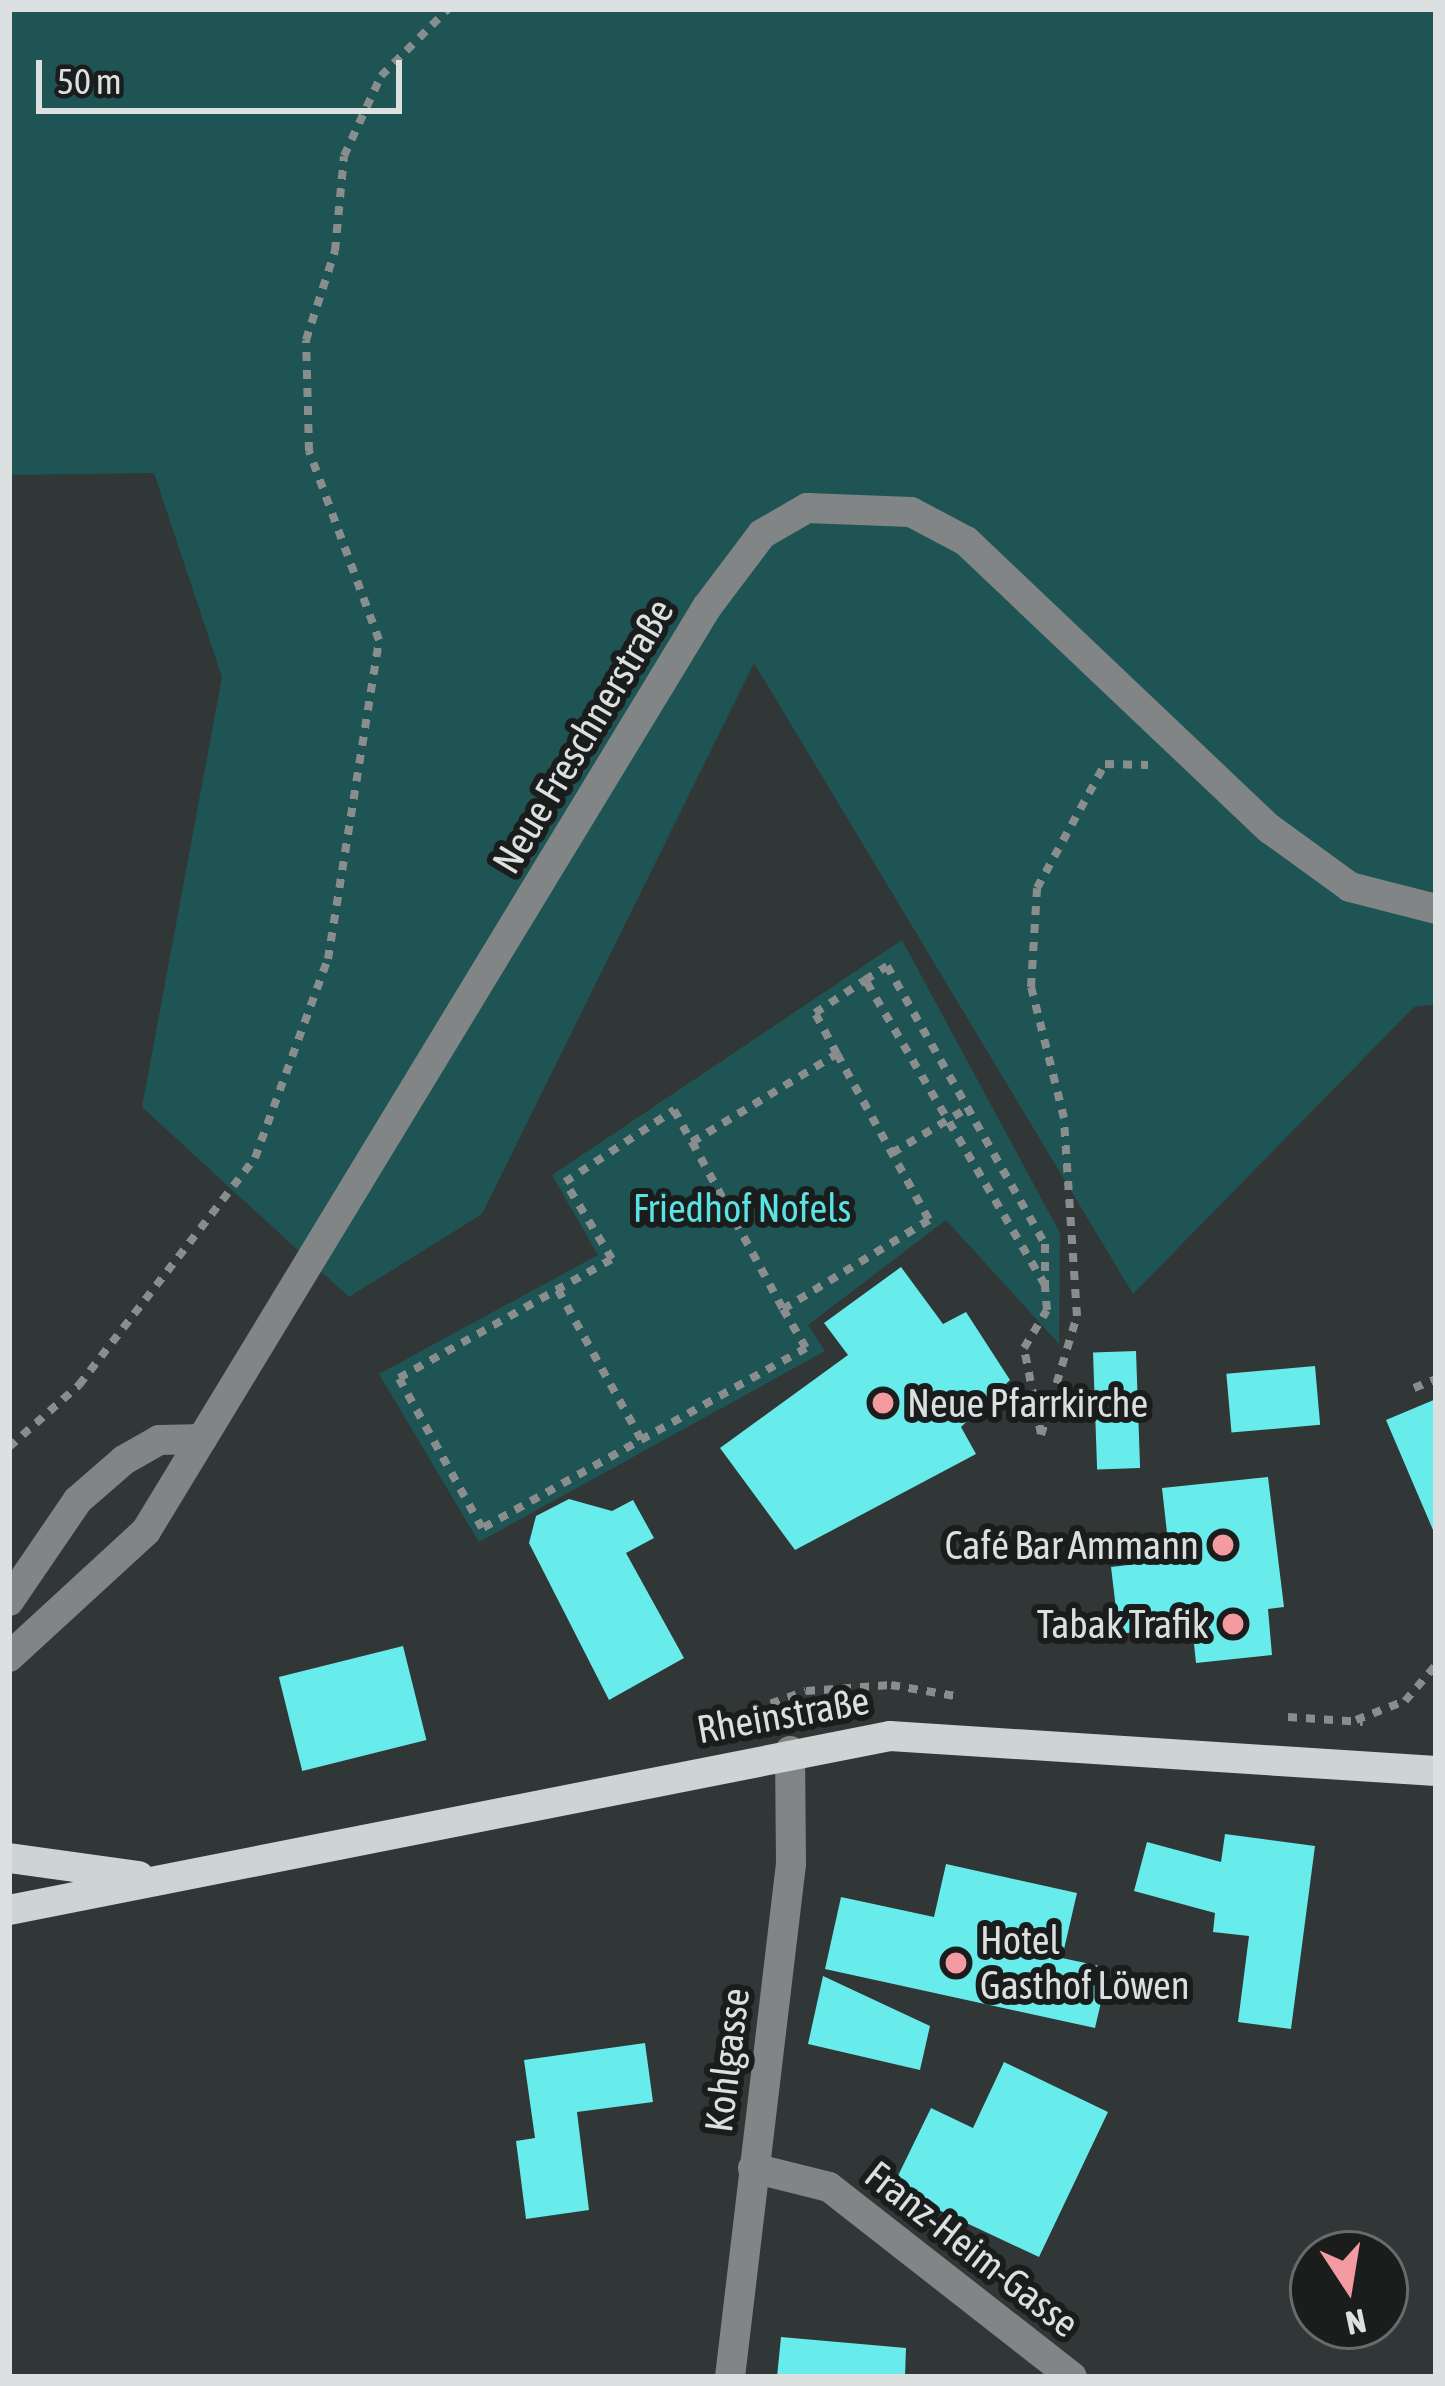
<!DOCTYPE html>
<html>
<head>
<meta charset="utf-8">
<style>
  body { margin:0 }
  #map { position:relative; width:1445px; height:2386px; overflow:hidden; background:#313636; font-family:"Asap Condensed",sans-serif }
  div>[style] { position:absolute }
  .green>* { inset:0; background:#1f5454 }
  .building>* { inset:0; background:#68ebeb; transform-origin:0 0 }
  .path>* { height:8px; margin-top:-4px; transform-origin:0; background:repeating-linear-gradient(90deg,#898d8d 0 9px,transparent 0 18px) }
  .minor>* { height:30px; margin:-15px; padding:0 15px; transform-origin:15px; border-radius:15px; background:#828585 }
  .major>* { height:30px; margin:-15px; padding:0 15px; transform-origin:15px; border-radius:15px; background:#ced4d4 }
  .dots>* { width:33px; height:33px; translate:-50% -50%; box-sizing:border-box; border:6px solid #1b1d1d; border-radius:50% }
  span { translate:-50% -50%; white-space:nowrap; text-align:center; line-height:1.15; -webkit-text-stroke:12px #1b1d1d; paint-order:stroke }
  .street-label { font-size:39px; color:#dce0e0 }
  .park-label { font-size:39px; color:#5be2e2 }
  .poi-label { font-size:39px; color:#dce0e0 }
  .left { translate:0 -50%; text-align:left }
  .right { translate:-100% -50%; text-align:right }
  .frame { position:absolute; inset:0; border:12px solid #dce0e0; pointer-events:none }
  .north { position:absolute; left:1289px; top:2230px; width:120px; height:120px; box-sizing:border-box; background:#1b1d1d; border:3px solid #686b6b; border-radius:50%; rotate:168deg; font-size:33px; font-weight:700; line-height:48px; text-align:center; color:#dce0e0 }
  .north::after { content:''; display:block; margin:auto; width:42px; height:54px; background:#f49aa1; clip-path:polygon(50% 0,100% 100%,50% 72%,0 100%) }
  .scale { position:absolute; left:36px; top:60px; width:366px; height:54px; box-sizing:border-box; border:6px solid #dce0e0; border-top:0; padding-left:15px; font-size:36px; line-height:42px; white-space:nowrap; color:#dce0e0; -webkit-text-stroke:9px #1b1d1d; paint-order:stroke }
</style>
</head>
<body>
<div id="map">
  <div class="green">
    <i style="clip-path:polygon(9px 9px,1436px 9px,1436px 1004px,1414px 1007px,1133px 1294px,754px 663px,482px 1214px,349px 1297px,142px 1107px,222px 677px,154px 473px,9px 475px)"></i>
    <i style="clip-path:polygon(902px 940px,1060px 1233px,1059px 1344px,946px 1220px,808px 1325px,825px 1351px,479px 1542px,379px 1374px,598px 1255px,552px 1175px)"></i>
  </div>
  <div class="building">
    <i style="clip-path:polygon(901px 1267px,943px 1324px,966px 1312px,1010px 1380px,961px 1427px,976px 1454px,795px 1550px,720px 1448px,848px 1355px,824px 1323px)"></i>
    <i style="left:1136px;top:1351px;width:117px;height:43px;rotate:88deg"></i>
    <i style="left:1315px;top:1366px;width:59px;height:89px;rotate:85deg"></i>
    <i style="clip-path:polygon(1436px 1399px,1436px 1537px,1386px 1420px)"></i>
    <i style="clip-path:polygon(1268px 1477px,1284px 1607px,1268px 1609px,1272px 1655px,1196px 1663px,1192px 1625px,1119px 1634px,1111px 1567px,1170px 1560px,1162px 1488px)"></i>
    <i style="clip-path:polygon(569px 1499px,612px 1511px,633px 1500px,654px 1538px,626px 1553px,684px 1658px,609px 1700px,529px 1543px,536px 1516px)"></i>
    <i style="left:403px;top:1646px;width:97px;height:128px;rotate:76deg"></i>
    <i style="clip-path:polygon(1225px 1834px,1315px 1846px,1291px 2029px,1238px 2022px,1249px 1936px,1213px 1932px,1215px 1913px,1134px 1891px,1147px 1842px,1221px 1862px)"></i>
    <i style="clip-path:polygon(946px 1864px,1077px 1893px,1062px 1958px,1109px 1968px,1095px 2028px,825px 1969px,841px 1897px,934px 1917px)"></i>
    <i style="clip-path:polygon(823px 1976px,930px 2026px,920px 2070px,808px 2044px)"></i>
    <i style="clip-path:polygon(645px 2043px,653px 2102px,577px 2112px,589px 2210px,526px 2219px,516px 2141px,535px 2138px,524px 2060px)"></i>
    <i style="clip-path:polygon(1004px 2062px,1108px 2112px,1039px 2257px,892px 2188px,931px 2108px,973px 2128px)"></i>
    <i style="clip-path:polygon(781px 2337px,906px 2348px,905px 2377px,777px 2377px)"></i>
  </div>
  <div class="path">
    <i style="left:887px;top:966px;width:320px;rotate:60.4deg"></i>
    <i style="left:1045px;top:1244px;width:41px;rotate:90deg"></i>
    <i style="left:1045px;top:1285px;width:354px;rotate:-120.5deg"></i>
    <i style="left:865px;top:980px;width:26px;rotate:-32deg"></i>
    <i style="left:837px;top:1054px;width:47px;rotate:-118.2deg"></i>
    <i style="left:815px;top:1013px;width:60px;rotate:-33.4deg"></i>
    <i style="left:692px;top:1142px;width:190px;rotate:61.4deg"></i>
    <i style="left:783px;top:1309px;width:45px;rotate:59.5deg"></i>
    <i style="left:806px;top:1348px;width:371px;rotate:150.9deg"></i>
    <i style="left:482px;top:1528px;width:171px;rotate:-119deg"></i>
    <i style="left:399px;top:1378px;width:244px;rotate:-29.2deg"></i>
    <i style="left:612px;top:1259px;width:90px;rotate:-121.4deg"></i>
    <i style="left:565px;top:1182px;width:131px;rotate:-33.4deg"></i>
    <i style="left:674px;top:1110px;width:37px;rotate:61deg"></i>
    <i style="left:692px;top:1142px;width:170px;rotate:-31.3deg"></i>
    <i style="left:837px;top:1054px;width:190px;rotate:61deg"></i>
    <i style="left:929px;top:1220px;width:171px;rotate:148.6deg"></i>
    <i style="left:892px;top:1153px;width:86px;rotate:-30.7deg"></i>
    <i style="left:558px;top:1290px;width:171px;rotate:60.9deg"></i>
    <i style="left:1414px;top:1388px;width:24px;rotate:-22deg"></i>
    <i style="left:1041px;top:1434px;width:88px;rotate:-101.2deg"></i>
    <i style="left:1024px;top:1348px;width:44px;rotate:-58.8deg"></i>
    <i style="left:1047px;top:1310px;width:25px;rotate:-95deg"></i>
    <i style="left:1041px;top:1435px;width:124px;rotate:-73.2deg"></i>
    <i style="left:1077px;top:1316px;width:198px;rotate:-93.8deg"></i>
    <i style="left:1064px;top:1118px;width:135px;rotate:-104.1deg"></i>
    <i style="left:1031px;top:987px;width:99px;rotate:-86.5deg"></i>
    <i style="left:1037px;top:888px;width:141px;rotate:-61.3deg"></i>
    <i style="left:1105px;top:764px;width:43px;rotate:1.3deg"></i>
    <i style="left:9px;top:1447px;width:94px;rotate:-41.5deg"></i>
    <i style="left:79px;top:1385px;width:287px;rotate:-52.2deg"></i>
    <i style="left:255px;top:1158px;width:212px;rotate:-69.9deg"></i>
    <i style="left:328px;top:959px;width:323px;rotate:-80.9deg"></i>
    <i style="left:379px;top:640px;width:202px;rotate:-110.3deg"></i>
    <i style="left:309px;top:451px;width:111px;rotate:-91.5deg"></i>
    <i style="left:306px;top:340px;width:94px;rotate:-72deg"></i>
    <i style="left:335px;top:251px;width:95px;rotate:-84.6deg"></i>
    <i style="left:344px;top:156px;width:88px;rotate:-65.2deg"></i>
    <i style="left:381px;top:76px;width:95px;rotate:-45deg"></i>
    <i style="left:1288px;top:1717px;width:75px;rotate:3.8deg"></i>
    <i style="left:1356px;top:1720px;width:53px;rotate:-21.2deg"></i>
    <i style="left:1405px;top:1701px;width:48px;rotate:-49.3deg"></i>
    <i style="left:703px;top:1728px;width:109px;rotate:-19.8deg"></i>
    <i style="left:806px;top:1691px;width:85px;rotate:-4deg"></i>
    <i style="left:891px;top:1685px;width:65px;rotate:9.8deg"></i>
  </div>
  <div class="minor">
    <i style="left:9px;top:1601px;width:122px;rotate:-55.7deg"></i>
    <i style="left:78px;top:1500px;width:61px;rotate:-41deg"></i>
    <i style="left:124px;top:1460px;width:40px;rotate:-29.7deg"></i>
    <i style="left:159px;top:1440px;width:43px;rotate:-1.3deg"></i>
    <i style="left:9px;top:1657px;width:186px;rotate:-42.6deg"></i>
    <i style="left:146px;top:1531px;width:1081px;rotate:-58.74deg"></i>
    <i style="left:707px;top:607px;width:91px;rotate:-53deg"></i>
    <i style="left:762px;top:534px;width:52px;rotate:-30deg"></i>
    <i style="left:807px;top:508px;width:104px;rotate:2.2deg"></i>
    <i style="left:911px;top:512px;width:62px;rotate:27.8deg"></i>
    <i style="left:966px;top:541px;width:419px;rotate:43.5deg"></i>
    <i style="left:1270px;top:829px;width:99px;rotate:35.9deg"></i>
    <i style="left:1350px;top:887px;width:89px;rotate:14.3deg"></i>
    <i style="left:753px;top:2168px;width:78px;rotate:14deg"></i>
    <i style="left:829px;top:2187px;width:308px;rotate:38deg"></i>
    <i style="left:730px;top:2377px;width:517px;rotate:-83.22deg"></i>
    <i style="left:791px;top:1864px;width:113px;rotate:-90.5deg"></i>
  </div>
  <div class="major">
    <i style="left:9px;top:1858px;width:131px;rotate:7.9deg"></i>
    <i style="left:9px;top:1910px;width:898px;rotate:-11.17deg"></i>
    <i style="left:890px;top:1736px;width:547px;rotate:3.67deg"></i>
  </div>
  <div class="dots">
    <i style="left:883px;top:1403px;background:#f49aa1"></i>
    <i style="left:1223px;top:1545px;background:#f49aa1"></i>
    <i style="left:1233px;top:1624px;background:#f49aa1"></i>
    <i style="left:956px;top:1963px;background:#f49aa1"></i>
  </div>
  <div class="street-label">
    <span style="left:583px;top:736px;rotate:-59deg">Neue Freschnerstraße</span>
    <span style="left:783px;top:1715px;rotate:-10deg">Rheinstraße</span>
    <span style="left:727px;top:2060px;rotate:-83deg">Kohlgasse</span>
    <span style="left:972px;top:2249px;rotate:38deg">Franz-Heim-Gasse</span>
  </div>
  <div class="park-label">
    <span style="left:742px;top:1208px">Friedhof Nofels</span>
  </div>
  <div class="poi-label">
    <span class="left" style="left:907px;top:1403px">Neue Pfarrkirche</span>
    <span class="right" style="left:1199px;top:1545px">Café Bar Ammann</span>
    <span class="right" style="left:1209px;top:1624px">Tabak Trafik</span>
    <span class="left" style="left:980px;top:1963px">Hotel<br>Gasthof Löwen</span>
  </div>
  <div class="frame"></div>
  <div class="north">N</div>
  <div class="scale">50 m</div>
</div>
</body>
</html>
